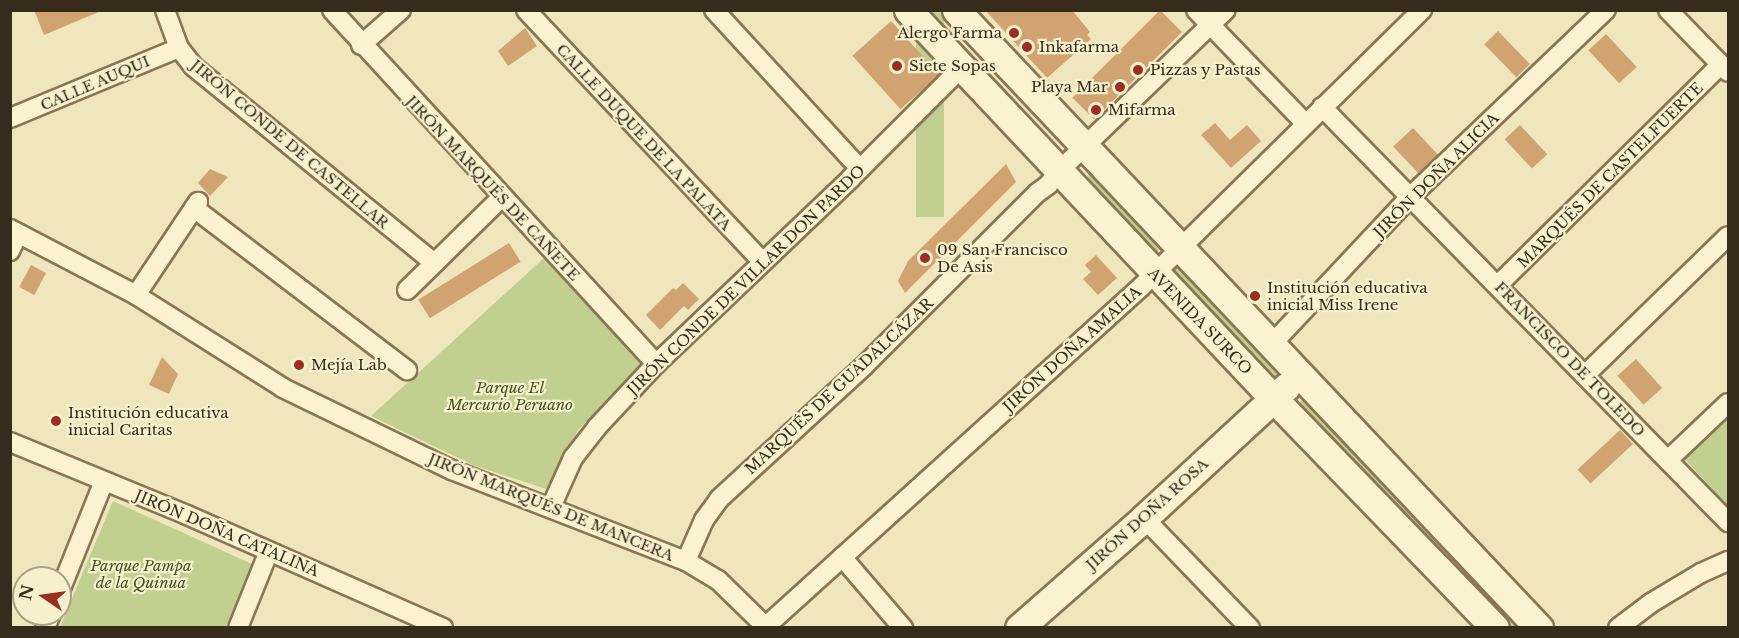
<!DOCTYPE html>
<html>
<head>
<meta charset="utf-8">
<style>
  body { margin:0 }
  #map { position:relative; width:1739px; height:638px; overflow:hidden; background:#f0e6bd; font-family:"Libre Baskerville",serif }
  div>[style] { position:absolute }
  .green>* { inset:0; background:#c1cf90; transform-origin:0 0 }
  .building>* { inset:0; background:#d1a370; transform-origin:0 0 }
  .roads { filter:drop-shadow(2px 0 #897655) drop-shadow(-2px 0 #897655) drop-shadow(0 2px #897655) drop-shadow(0 -2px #897655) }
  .street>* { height:18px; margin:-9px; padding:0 9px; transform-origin:9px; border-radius:9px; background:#fbf3d0 }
  .secondary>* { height:27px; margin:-13.5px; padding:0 13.5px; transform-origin:13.5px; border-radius:13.5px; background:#fbf3d0 }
  .dots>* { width:16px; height:16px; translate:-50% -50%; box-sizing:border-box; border:3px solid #f7f0cd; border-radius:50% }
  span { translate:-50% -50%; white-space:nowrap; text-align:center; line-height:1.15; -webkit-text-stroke:4.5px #f7f0cd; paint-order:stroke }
  .poi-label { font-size:15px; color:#372c1b }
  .right { translate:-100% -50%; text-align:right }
  .left { translate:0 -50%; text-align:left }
  .street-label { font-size:15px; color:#372c1b }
  .park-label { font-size:15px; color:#425520; font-style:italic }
  .frame { position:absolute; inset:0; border:12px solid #372c1b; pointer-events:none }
  .north { position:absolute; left:12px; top:566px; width:60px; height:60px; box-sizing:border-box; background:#f7f0cd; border:2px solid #aaa286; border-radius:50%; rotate:283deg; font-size:16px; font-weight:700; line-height:24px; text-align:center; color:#372c1b }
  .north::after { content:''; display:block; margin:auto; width:21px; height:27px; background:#9c2d21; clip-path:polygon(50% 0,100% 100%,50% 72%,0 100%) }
</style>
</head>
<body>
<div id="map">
  <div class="green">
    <i style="left:916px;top:11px;width:28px;height:206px"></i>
    <i style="clip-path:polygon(1095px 173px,1162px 247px,1156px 252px,1148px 253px,1084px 187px,1089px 175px)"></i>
    <i style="clip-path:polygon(544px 258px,642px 364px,578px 430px,546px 489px,473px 465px,371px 416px)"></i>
    <i style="clip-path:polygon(1185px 261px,1286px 377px,1270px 384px,1170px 271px,1176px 263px)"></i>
    <i style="clip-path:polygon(1305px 397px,1530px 627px,1505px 627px,1300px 410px,1300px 402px)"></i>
    <i style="clip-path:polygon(1728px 411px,1728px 506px,1681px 455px)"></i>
    <i style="clip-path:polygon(113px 501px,252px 564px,226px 627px,60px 627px)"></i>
  </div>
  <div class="building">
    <i style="clip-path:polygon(34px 10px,101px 10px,101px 11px,44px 35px)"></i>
    <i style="clip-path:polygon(985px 10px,1072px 10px,1090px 32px,1087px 35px,1091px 39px,1047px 78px)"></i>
    <i style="left:1160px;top:10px;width:31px;height:124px;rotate:45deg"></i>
    <i style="left:891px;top:21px;width:72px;height:52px;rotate:48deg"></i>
    <i style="clip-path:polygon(525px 28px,537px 46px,508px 66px,498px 51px)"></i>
    <i style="left:1498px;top:31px;width:46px;height:19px;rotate:46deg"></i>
    <i style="left:1606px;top:34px;width:45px;height:24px;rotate:47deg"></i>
    <i style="clip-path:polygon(1215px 123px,1230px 140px,1247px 125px,1261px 141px,1231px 168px,1201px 135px)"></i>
    <i style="left:1520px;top:125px;width:40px;height:21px;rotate:47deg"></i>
    <i style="left:1413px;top:128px;width:37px;height:27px;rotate:47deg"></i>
    <i style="clip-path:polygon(1006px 164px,1016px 182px,905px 293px,898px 281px,908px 261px)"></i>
    <i style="clip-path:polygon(210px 169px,228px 177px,210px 196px,198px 183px)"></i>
    <i style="left:509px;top:243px;width:22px;height:107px;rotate:58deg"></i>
    <i style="clip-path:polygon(1096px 255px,1117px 278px,1098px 295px,1083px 279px,1091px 272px,1085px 265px)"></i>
    <i style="left:31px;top:265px;width:17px;height:25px;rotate:28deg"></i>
    <i style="clip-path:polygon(683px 283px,699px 299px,688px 310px,684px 306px,660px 330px,646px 315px,673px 288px,676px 290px)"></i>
    <i style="clip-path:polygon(162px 357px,178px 374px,169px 394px,149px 385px)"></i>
    <i style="left:1636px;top:359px;width:39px;height:25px;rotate:48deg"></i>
    <i style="left:1620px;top:430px;width:19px;height:58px;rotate:47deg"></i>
  </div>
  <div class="roads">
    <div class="street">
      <i style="left:165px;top:10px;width:40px;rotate:69.8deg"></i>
      <i style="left:179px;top:48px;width:24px;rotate:52deg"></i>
      <i style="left:194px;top:67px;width:310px;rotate:39.2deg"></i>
      <i style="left:332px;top:10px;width:480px;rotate:47.5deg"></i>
      <i style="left:526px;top:10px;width:346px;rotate:46.8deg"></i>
      <i style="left:714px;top:10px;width:216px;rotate:47.4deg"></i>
      <i style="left:1196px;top:10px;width:157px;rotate:46deg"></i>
      <i style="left:1668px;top:10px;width:86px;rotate:45.9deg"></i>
      <i style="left:361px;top:45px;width:53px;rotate:-41.2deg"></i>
      <i style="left:1322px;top:107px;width:581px;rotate:45.63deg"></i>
      <i style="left:10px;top:118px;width:183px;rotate:-22.5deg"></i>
      <i style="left:194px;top:208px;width:268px;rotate:37.3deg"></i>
      <i style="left:10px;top:229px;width:142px;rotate:27.6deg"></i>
      <i style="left:136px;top:295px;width:174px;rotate:32.3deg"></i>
      <i style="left:283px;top:388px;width:188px;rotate:25.9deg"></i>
      <i style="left:452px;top:470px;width:251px;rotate:21.3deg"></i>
      <i style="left:686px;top:561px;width:37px;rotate:31deg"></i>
      <i style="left:718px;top:580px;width:66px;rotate:44.4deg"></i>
      <i style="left:10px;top:251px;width:19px;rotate:-65deg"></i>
      <i style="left:1498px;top:285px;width:314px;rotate:-44.7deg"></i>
      <i style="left:407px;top:290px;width:133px;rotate:-44.4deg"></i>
      <i style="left:136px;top:295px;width:112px;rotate:-56.3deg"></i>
      <i style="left:1271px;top:345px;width:203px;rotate:-46.8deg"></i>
      <i style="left:1410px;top:197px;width:271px;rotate:-43.7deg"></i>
      <i style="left:1585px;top:375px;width:199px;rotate:-44.2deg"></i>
      <i style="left:10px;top:442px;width:191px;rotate:22.4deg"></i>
      <i style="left:187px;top:515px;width:280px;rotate:23.8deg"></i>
      <i style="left:1669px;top:459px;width:81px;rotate:-43.5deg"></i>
      <i style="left:551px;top:507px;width:54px;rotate:-65.8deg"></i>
      <i style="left:573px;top:458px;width:39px;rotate:-52deg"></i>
      <i style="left:597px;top:427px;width:86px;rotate:-46.9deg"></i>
      <i style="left:656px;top:364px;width:269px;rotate:-43.6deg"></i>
      <i style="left:851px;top:178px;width:156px;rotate:-45deg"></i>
      <i style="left:1144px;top:518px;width:153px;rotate:46.1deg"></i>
      <i style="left:842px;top:557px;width:94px;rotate:49.3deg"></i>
      <i style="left:686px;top:561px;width:45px;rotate:-66.3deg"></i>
      <i style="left:704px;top:520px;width:26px;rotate:-54deg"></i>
      <i style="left:719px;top:499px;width:197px;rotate:-42.5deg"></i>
      <i style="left:864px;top:366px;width:245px;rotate:-45deg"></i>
      <i style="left:1037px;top:193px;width:14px;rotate:-36deg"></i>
      <i style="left:1048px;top:185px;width:16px;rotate:-52deg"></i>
      <i style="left:1058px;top:172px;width:233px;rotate:-44deg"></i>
      <i style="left:60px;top:591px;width:118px;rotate:-68.2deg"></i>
      <i style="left:45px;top:628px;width:15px;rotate:-67deg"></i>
      <i style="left:238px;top:628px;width:83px;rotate:-68.1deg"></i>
      <i style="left:764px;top:628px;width:508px;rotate:-42.13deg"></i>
      <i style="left:1141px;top:287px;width:395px;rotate:-44.6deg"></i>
      <i style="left:1618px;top:628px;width:41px;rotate:-37.1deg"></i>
      <i style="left:1651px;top:603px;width:58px;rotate:-31deg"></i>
      <i style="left:1701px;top:573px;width:30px;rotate:-24deg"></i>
    </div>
    <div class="secondary">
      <i style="left:908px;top:10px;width:534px;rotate:46.74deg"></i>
      <i style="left:1274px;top:399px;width:318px;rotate:46deg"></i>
      <i style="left:956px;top:10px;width:850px;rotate:46.67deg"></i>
      <i style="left:1019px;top:628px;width:167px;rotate:-41.3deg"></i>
      <i style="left:1144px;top:518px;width:193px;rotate:-42.7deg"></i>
    </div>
  </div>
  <div class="dots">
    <i style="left:1014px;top:33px;background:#9c2d21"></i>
    <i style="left:1027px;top:47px;background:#9c2d21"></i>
    <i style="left:897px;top:66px;background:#9c2d21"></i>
    <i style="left:1138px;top:70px;background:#9c2d21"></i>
    <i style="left:1120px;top:87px;background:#9c2d21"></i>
    <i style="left:1096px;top:110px;background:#9c2d21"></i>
    <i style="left:925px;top:258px;background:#9c2d21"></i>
    <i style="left:1255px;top:296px;background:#9c2d21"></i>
    <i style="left:299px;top:365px;background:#9c2d21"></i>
    <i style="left:56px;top:421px;background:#9c2d21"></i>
  </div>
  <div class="poi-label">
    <span class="right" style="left:1002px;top:33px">Alergo Farma</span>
    <span class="left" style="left:1039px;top:47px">Inkafarma</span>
    <span class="left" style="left:909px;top:66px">Siete Sopas</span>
    <span class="left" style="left:1150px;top:70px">Pizzas y Pastas</span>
    <span class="right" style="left:1108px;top:87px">Playa Mar</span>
    <span class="left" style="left:1108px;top:110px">Mifarma</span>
    <span class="left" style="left:937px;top:258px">09 San Francisco<br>De Asis</span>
    <span class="left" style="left:1267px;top:296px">Institución educativa<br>inicial Miss Irene</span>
    <span class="left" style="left:311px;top:365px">Mejía Lab</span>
    <span class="left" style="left:68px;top:421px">Institución educativa<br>inicial Caritas</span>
  </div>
  <div class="street-label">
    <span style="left:95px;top:83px;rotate:-23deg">CALLE AUQUI</span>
    <span style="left:644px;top:137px;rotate:47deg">CALLE DUQUE DE LA PALATA</span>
    <span style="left:290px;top:144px;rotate:40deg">JIRÓN CONDE DE CASTELLAR</span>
    <span style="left:1436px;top:175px;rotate:-45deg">JIRÓN DOÑA ALICIA</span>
    <span style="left:1610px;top:175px;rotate:-45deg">MARQUÉS DE CASTELFUERTE</span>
    <span style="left:493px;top:188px;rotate:47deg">JIRÓN MARQUÉS DE CAÑETE</span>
    <span style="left:746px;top:280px;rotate:-44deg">JIRÓN CONDE DE VILLAR DON PARDO</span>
    <span style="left:1200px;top:321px;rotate:46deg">AVENIDA SURCO</span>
    <span style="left:1072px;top:349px;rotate:-42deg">JIRÓN DOÑA AMALIA</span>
    <span style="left:1570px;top:359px;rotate:46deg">FRANCISCO DE TOLEDO</span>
    <span style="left:839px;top:386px;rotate:-43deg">MARQUÉS DE GUADALCÁZAR</span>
    <span style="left:551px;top:507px;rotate:22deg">JIRÓN MARQUÉS DE MANCERA</span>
    <span style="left:1147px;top:514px;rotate:-42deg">JIRÓN DOÑA ROSA</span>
    <span style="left:227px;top:533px;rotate:23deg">JIRÓN DOÑA CATALINA</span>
  </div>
  <div class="park-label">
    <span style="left:510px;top:396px">Parque El<br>Mercurio Peruano</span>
    <span style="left:141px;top:574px">Parque Pampa<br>de la Quinua</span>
  </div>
  <div class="frame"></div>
  <div class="north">N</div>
</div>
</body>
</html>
